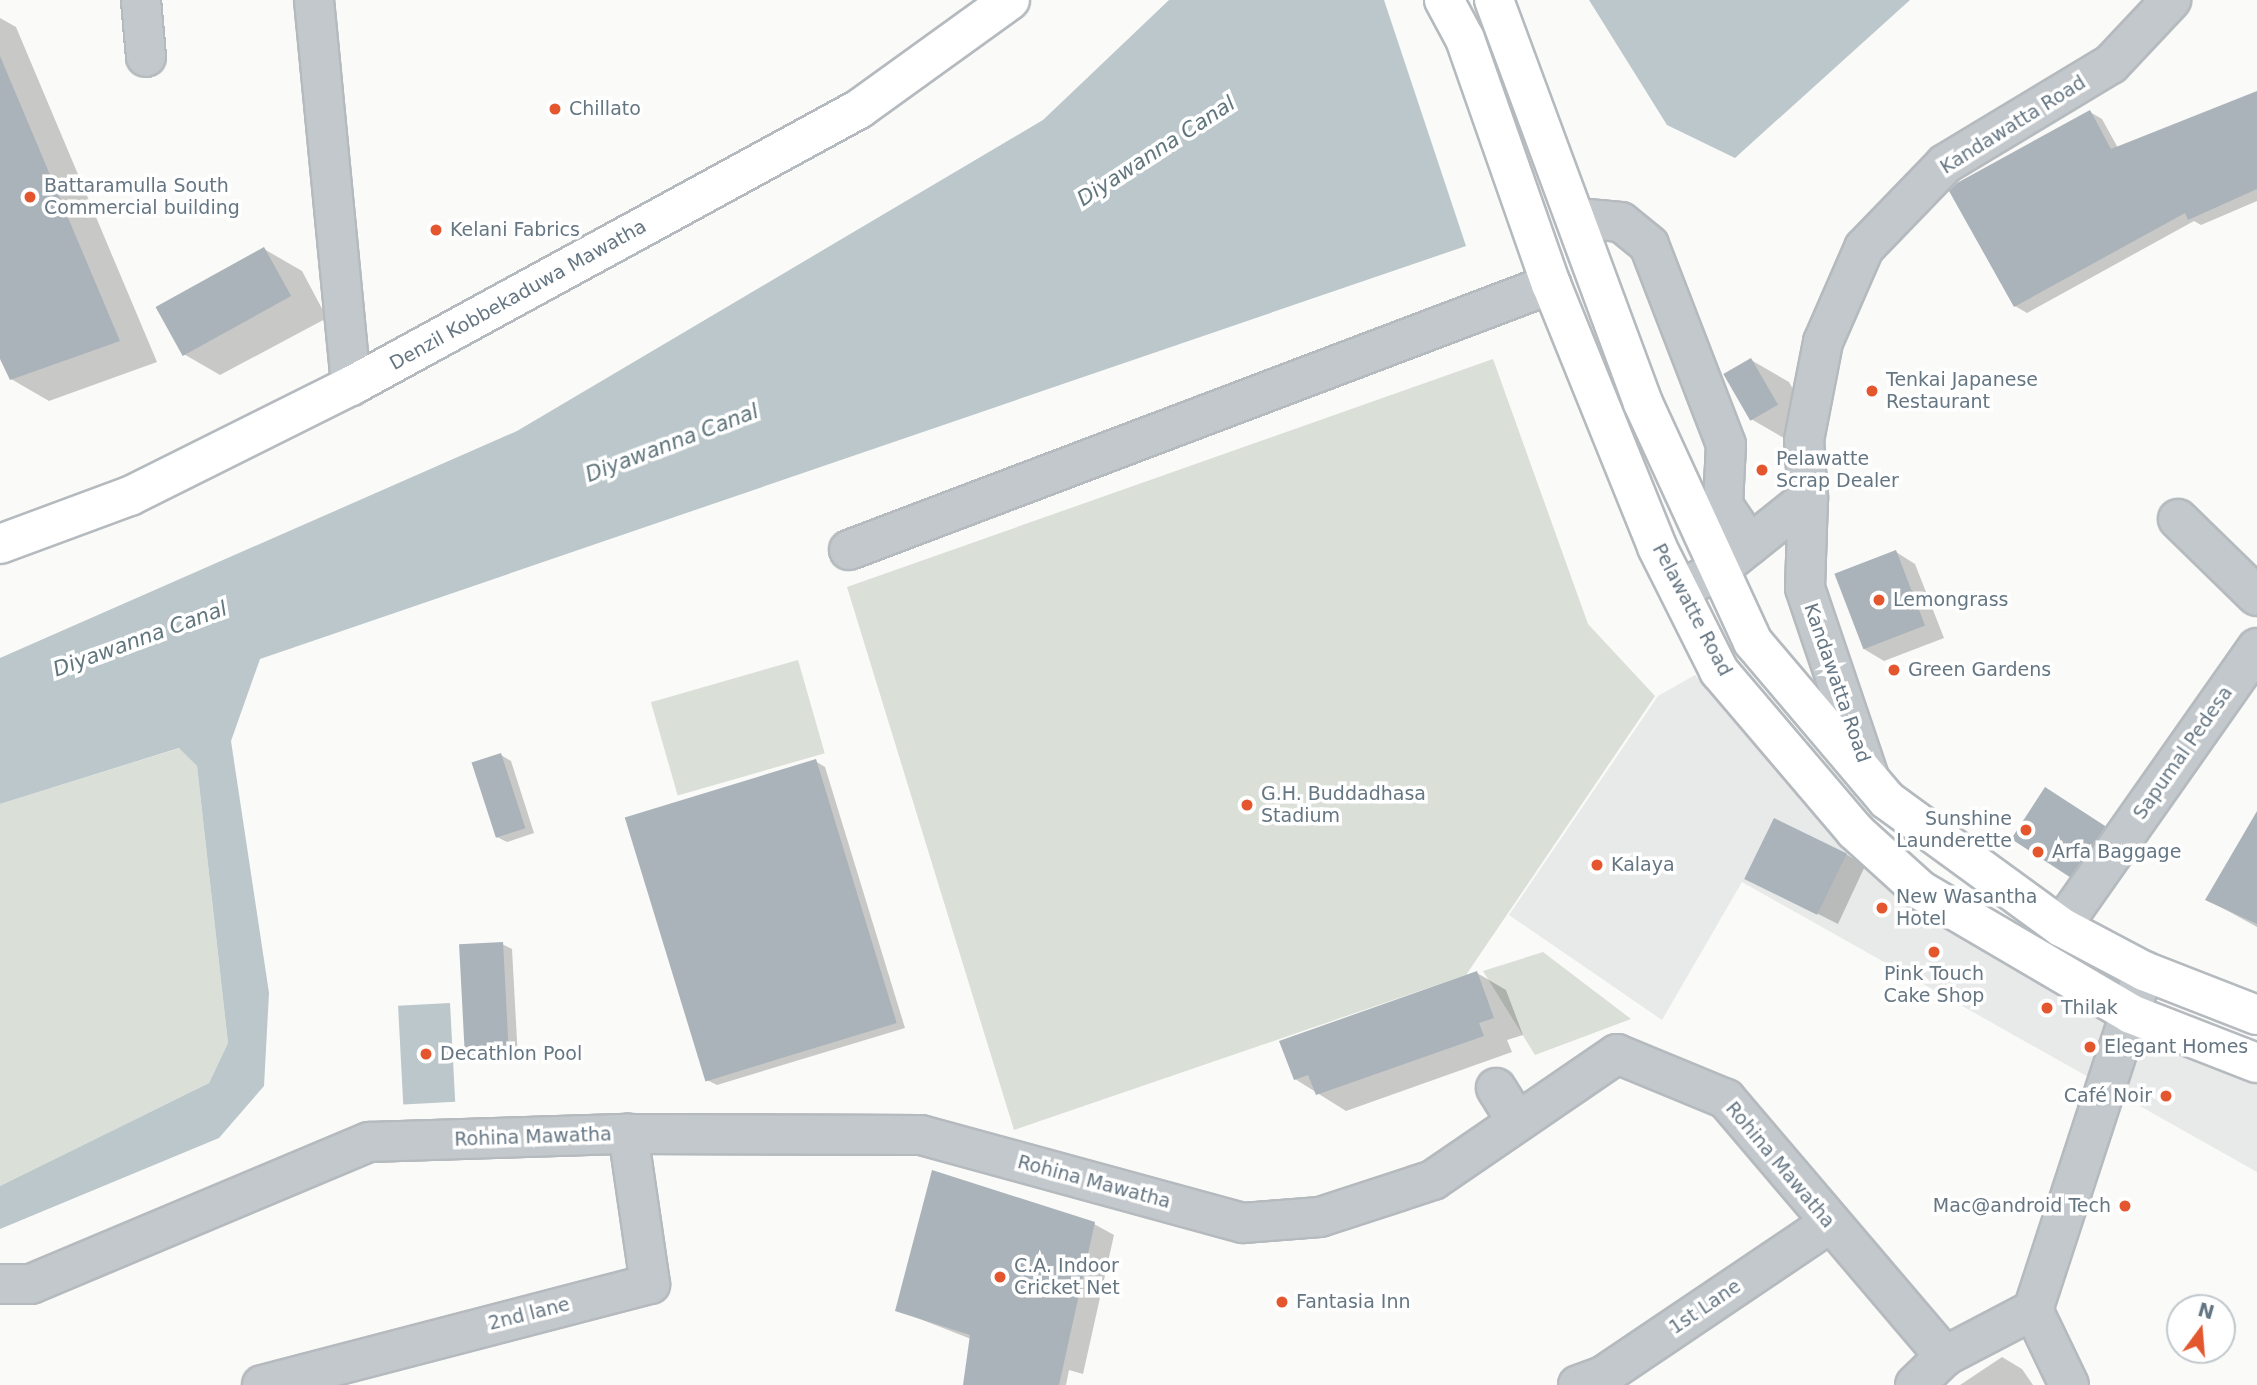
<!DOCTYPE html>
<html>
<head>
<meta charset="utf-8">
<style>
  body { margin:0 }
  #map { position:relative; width:2257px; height:1385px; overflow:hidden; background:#fafaf8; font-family:"DejaVu Sans",sans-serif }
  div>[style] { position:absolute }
  .built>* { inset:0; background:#e8e9e9 }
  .green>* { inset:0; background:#dadfd7; transform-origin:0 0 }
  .water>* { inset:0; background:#bbc7cb; transform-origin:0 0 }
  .shadow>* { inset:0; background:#0003 }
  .building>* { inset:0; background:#aab3b9; transform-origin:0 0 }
  .roads { filter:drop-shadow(2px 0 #b5babe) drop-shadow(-2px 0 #b5babe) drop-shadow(0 2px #b5babe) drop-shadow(0 -2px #b5babe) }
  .minor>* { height:38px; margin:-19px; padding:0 19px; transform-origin:19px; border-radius:19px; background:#c3c8cc }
  .major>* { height:38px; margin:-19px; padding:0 19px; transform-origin:19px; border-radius:19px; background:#fff }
  .dots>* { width:19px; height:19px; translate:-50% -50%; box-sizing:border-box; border:4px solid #fff; border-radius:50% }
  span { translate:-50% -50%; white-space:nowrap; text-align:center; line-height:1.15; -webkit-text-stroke:7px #fff; paint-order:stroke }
  .poi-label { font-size:19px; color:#657683 }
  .left { translate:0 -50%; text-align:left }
  .right { translate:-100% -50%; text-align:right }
  .street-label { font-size:19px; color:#657683 }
  .water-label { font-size:21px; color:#60757c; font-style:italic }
  .north { position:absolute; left:2166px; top:1294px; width:70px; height:70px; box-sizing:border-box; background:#fff; border:2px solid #c1c8cd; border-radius:50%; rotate:16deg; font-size:19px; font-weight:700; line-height:28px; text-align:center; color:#657683 }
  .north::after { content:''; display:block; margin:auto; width:24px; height:32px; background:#e4572e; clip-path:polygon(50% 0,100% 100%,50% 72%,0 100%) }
</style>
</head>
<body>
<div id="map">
  <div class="built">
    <i style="clip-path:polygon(1695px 675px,1846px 840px,2257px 1078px,2257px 1172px,1742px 882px,1662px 1020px,1509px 915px,1658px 696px)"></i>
  </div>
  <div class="green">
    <i style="clip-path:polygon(1493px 359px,1588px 624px,1655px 696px,1466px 975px,1014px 1130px,847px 587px)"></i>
    <i style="left:798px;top:660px;width:97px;height:153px;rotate:74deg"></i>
    <i style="clip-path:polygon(180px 748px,197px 766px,228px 1043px,209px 1083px,0 1186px,0 804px)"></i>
    <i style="clip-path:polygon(1543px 952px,1631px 1019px,1535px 1055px,1483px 971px)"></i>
  </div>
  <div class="water">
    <i style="clip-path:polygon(1169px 0,1384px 0,1466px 246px,260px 659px,231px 741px,269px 993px,264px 1086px,219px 1138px,0 1229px,0 1186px,209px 1083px,228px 1043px,197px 766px,179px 748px,0 804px,0 658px,517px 431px,1043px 120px)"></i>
    <i style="clip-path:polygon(1589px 0,1910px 0,1735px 158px,1667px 125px)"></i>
    <i style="left:450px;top:1003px;width:99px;height:52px;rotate:87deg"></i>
  </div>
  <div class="shadow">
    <i style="clip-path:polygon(0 18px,16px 27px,157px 362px,49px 401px,11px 379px,0 355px)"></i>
    <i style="clip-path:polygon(2257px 92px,2257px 201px,2201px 225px,2194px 221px,2027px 313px,2015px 306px,2090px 112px,2102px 119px,2118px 148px)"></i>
    <i style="clip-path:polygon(264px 249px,302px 271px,327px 318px,220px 375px,182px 353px)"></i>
    <i style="clip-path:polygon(1751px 360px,1789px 382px,1815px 427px,1789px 441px,1751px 419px)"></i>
    <i style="clip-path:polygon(1896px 552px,1915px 564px,1944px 638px,1884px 661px,1864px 649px)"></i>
    <i style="clip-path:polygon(501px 755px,511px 761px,534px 833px,507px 842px,497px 837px)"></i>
    <i style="clip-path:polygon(815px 761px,825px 767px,905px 1028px,717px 1085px,707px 1080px)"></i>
    <i style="clip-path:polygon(2075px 807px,2133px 844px,2100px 891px,2071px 874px)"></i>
    <i style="clip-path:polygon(2257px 844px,2257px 927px,2208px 900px)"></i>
    <i style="clip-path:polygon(1846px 854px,1865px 866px,1838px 924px,1747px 878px)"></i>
    <i style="clip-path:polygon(502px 944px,512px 949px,518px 1059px,476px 1061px,467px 1055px)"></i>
    <i style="clip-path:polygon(1477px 973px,1506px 990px,1523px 1035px,1507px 1040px,1512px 1052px,1346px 1111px,1295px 1079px)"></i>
    <i style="clip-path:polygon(1094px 1224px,1114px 1235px,1083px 1374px,1069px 1370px,1066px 1385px,964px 1385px,971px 1339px,897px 1310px)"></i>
    <i style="clip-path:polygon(2002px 1357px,2022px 1369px,2033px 1385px,1960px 1385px)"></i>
  </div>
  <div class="building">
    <i style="clip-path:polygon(0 56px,120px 341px,10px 380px,0 359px)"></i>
    <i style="clip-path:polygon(2257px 91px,2257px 189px,2188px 220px,2185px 213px,2014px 307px,1949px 191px,1957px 183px,2090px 110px,2111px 149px)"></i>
    <i style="left:264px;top:247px;width:56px;height:124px;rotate:61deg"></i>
    <i style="left:1751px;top:358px;width:54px;height:32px;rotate:60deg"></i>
    <i style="left:1896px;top:550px;width:81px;height:66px;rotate:69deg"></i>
    <i style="left:501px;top:753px;width:79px;height:31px;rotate:72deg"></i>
    <i style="left:816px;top:759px;width:276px;height:200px;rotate:73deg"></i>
    <i style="left:2045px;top:787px;width:72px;height:62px;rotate:33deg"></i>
    <i style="clip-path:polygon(2257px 811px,2257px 924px,2205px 900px)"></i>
    <i style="left:1774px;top:818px;width:81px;height:68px;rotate:26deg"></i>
    <i style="left:503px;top:942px;width:112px;height:44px;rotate:87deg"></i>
    <i style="clip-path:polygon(1477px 971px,1494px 1018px,1479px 1023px,1484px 1036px,1316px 1095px,1308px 1075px,1294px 1080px,1279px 1041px)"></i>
    <i style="clip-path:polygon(932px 1170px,1095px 1222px,1059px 1385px,963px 1385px,970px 1335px,895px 1311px)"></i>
  </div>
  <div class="roads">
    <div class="minor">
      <i style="left:141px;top:0;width:57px;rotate:85deg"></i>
      <i style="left:314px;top:0;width:388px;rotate:84.5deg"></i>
      <i style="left:1577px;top:218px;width:44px;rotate:5.2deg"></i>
      <i style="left:1621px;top:222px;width:36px;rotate:39deg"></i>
      <i style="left:1649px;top:245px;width:214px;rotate:68.9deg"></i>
      <i style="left:1726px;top:445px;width:60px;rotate:92.9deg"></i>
      <i style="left:1723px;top:505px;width:48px;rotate:56deg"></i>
      <i style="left:1808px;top:498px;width:90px;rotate:91.9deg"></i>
      <i style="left:1805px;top:588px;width:203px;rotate:71.3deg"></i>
      <i style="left:2178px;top:519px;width:110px;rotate:44.3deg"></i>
      <i style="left:849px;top:550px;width:751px;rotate:-20.75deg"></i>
      <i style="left:1679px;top:590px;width:42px;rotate:-26.6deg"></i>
      <i style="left:1717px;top:571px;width:117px;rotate:-38.7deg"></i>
      <i style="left:1808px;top:498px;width:58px;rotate:-93.9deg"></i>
      <i style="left:1804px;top:440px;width:100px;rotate:-79deg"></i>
      <i style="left:1823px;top:342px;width:103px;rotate:-66.4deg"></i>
      <i style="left:1864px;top:248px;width:117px;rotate:-46deg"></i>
      <i style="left:1945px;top:164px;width:194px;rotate:-31.1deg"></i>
      <i style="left:2111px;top:64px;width:88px;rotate:-46.8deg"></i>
      <i style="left:2061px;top:927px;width:341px;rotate:-54.9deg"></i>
      <i style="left:1496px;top:1088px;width:38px;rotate:58deg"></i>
      <i style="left:0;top:1284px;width:31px"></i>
      <i style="left:31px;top:1284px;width:367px;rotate:-22.8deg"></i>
      <i style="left:369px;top:1142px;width:259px;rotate:-1.8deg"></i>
      <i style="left:628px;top:1134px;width:293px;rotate:0.2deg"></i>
      <i style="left:921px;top:1135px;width:334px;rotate:15.3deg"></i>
      <i style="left:1243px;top:1223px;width:77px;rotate:-4.5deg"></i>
      <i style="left:1320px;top:1217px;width:119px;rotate:-18.1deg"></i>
      <i style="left:1433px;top:1180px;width:223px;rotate:-34.4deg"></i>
      <i style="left:1617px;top:1054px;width:118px;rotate:22.4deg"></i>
      <i style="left:1726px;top:1099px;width:338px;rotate:49.6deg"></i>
      <i style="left:1945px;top:1356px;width:99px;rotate:-27.6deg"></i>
      <i style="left:262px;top:1385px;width:401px;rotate:-14.6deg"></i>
      <i style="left:650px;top:1284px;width:152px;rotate:-98.3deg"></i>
      <i style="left:1578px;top:1385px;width:27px;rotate:-20deg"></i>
      <i style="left:1603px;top:1376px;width:272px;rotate:-34deg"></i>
      <i style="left:1915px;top:1385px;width:42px;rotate:-44deg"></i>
      <i style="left:2069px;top:1385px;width:83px;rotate:-115.6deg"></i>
      <i style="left:2033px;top:1310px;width:357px;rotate:-71.9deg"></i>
    </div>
    <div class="major">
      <i style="left:1444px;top:0;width:44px;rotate:61.7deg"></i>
      <i style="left:1465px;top:39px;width:260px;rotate:70.7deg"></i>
      <i style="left:1551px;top:284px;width:284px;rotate:68deg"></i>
      <i style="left:1657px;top:547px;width:139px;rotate:63.4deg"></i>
      <i style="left:1719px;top:671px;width:210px;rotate:49.6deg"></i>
      <i style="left:1855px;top:831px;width:88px;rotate:42.2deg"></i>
      <i style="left:1920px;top:890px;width:245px;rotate:30.4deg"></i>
      <i style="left:2131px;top:1014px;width:135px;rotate:21.3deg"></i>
      <i style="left:1494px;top:0;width:430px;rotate:69.7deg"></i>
      <i style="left:1643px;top:403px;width:263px;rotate:65.3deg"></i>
      <i style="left:1753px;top:642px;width:207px;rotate:49.7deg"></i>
      <i style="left:1887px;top:800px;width:215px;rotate:36.1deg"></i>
      <i style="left:2061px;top:927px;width:94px;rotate:27.9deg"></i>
      <i style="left:2144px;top:971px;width:121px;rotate:21.3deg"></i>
      <i style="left:0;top:544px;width:139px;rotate:-20.3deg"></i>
      <i style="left:130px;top:496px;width:247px;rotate:-26.5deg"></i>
      <i style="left:351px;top:386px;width:579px;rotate:-28.6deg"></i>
      <i style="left:859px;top:109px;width:186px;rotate:-35.8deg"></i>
    </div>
  </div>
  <div class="dots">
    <i style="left:555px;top:109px;background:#e4572e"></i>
    <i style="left:30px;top:197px;background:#e4572e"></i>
    <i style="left:436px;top:230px;background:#e4572e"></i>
    <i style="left:1872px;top:391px;background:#e4572e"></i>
    <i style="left:1762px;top:470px;background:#e4572e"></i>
    <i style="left:1879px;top:600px;background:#e4572e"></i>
    <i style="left:1894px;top:670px;background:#e4572e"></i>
    <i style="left:1247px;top:805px;background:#e4572e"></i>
    <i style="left:2026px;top:830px;background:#e4572e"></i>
    <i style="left:2038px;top:852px;background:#e4572e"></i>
    <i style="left:1597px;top:865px;background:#e4572e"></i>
    <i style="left:1882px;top:908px;background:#e4572e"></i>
    <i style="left:1934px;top:952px;background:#e4572e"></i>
    <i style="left:2047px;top:1008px;background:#e4572e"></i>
    <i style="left:2090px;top:1047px;background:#e4572e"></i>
    <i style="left:426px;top:1054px;background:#e4572e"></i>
    <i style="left:2166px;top:1096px;background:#e4572e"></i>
    <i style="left:2125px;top:1206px;background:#e4572e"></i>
    <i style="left:1000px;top:1277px;background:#e4572e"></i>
    <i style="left:1282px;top:1302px;background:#e4572e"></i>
  </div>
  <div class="poi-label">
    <span class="left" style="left:569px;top:109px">Chillato</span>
    <span class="left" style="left:44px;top:197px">Battaramulla South<br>Commercial building</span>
    <span class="left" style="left:450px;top:230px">Kelani Fabrics</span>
    <span class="left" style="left:1886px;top:391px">Tenkai Japanese<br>Restaurant</span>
    <span class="left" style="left:1776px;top:470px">Pelawatte<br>Scrap Dealer</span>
    <span class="left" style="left:1893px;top:600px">Lemongrass</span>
    <span class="left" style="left:1908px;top:670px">Green Gardens</span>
    <span class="left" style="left:1261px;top:805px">G.H. Buddadhasa<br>Stadium</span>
    <span class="right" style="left:2012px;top:830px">Sunshine<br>Launderette</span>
    <span class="left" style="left:2052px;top:852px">Arfa Baggage</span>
    <span class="left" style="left:1611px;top:865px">Kalaya</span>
    <span class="left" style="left:1896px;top:908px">New Wasantha<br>Hotel</span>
    <span style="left:1934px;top:985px">Pink Touch<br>Cake Shop</span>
    <span class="left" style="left:2061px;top:1008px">Thilak</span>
    <span class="left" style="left:2104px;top:1047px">Elegant Homes</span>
    <span class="left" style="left:440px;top:1054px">Decathlon Pool</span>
    <span class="right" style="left:2152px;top:1096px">Café Noir</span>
    <span class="right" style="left:2111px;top:1206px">Mac@android Tech</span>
    <span class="left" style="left:1014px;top:1277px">C.A. Indoor<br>Cricket Net</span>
    <span class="left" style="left:1296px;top:1302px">Fantasia Inn</span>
  </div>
  <div class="street-label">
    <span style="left:2013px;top:125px;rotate:-32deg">Kandawatta Road</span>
    <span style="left:518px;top:295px;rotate:-29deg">Denzil Kobbekaduwa Mawatha</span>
    <span style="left:1692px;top:610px;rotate:62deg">Pelawatte Road</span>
    <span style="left:1837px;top:683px;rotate:71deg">Kandawatta Road</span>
    <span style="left:2183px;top:753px;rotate:-55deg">Sapumal Pedesa</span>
    <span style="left:533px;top:1137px;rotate:-2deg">Rohina Mawatha</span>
    <span style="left:1780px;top:1165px;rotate:50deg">Rohina Mawatha</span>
    <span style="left:1094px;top:1182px;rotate:15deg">Rohina Mawatha</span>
    <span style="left:1705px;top:1307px;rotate:-34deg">1st Lane</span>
    <span style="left:529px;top:1314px;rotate:-14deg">2nd lane</span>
  </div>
  <div class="water-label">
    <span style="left:1156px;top:151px;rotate:-33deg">Diyawanna Canal</span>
    <span style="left:672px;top:443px;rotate:-21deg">Diyawanna Canal</span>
    <span style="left:140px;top:639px;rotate:-20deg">Diyawanna Canal</span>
  </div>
  <div class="north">N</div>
</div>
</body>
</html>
